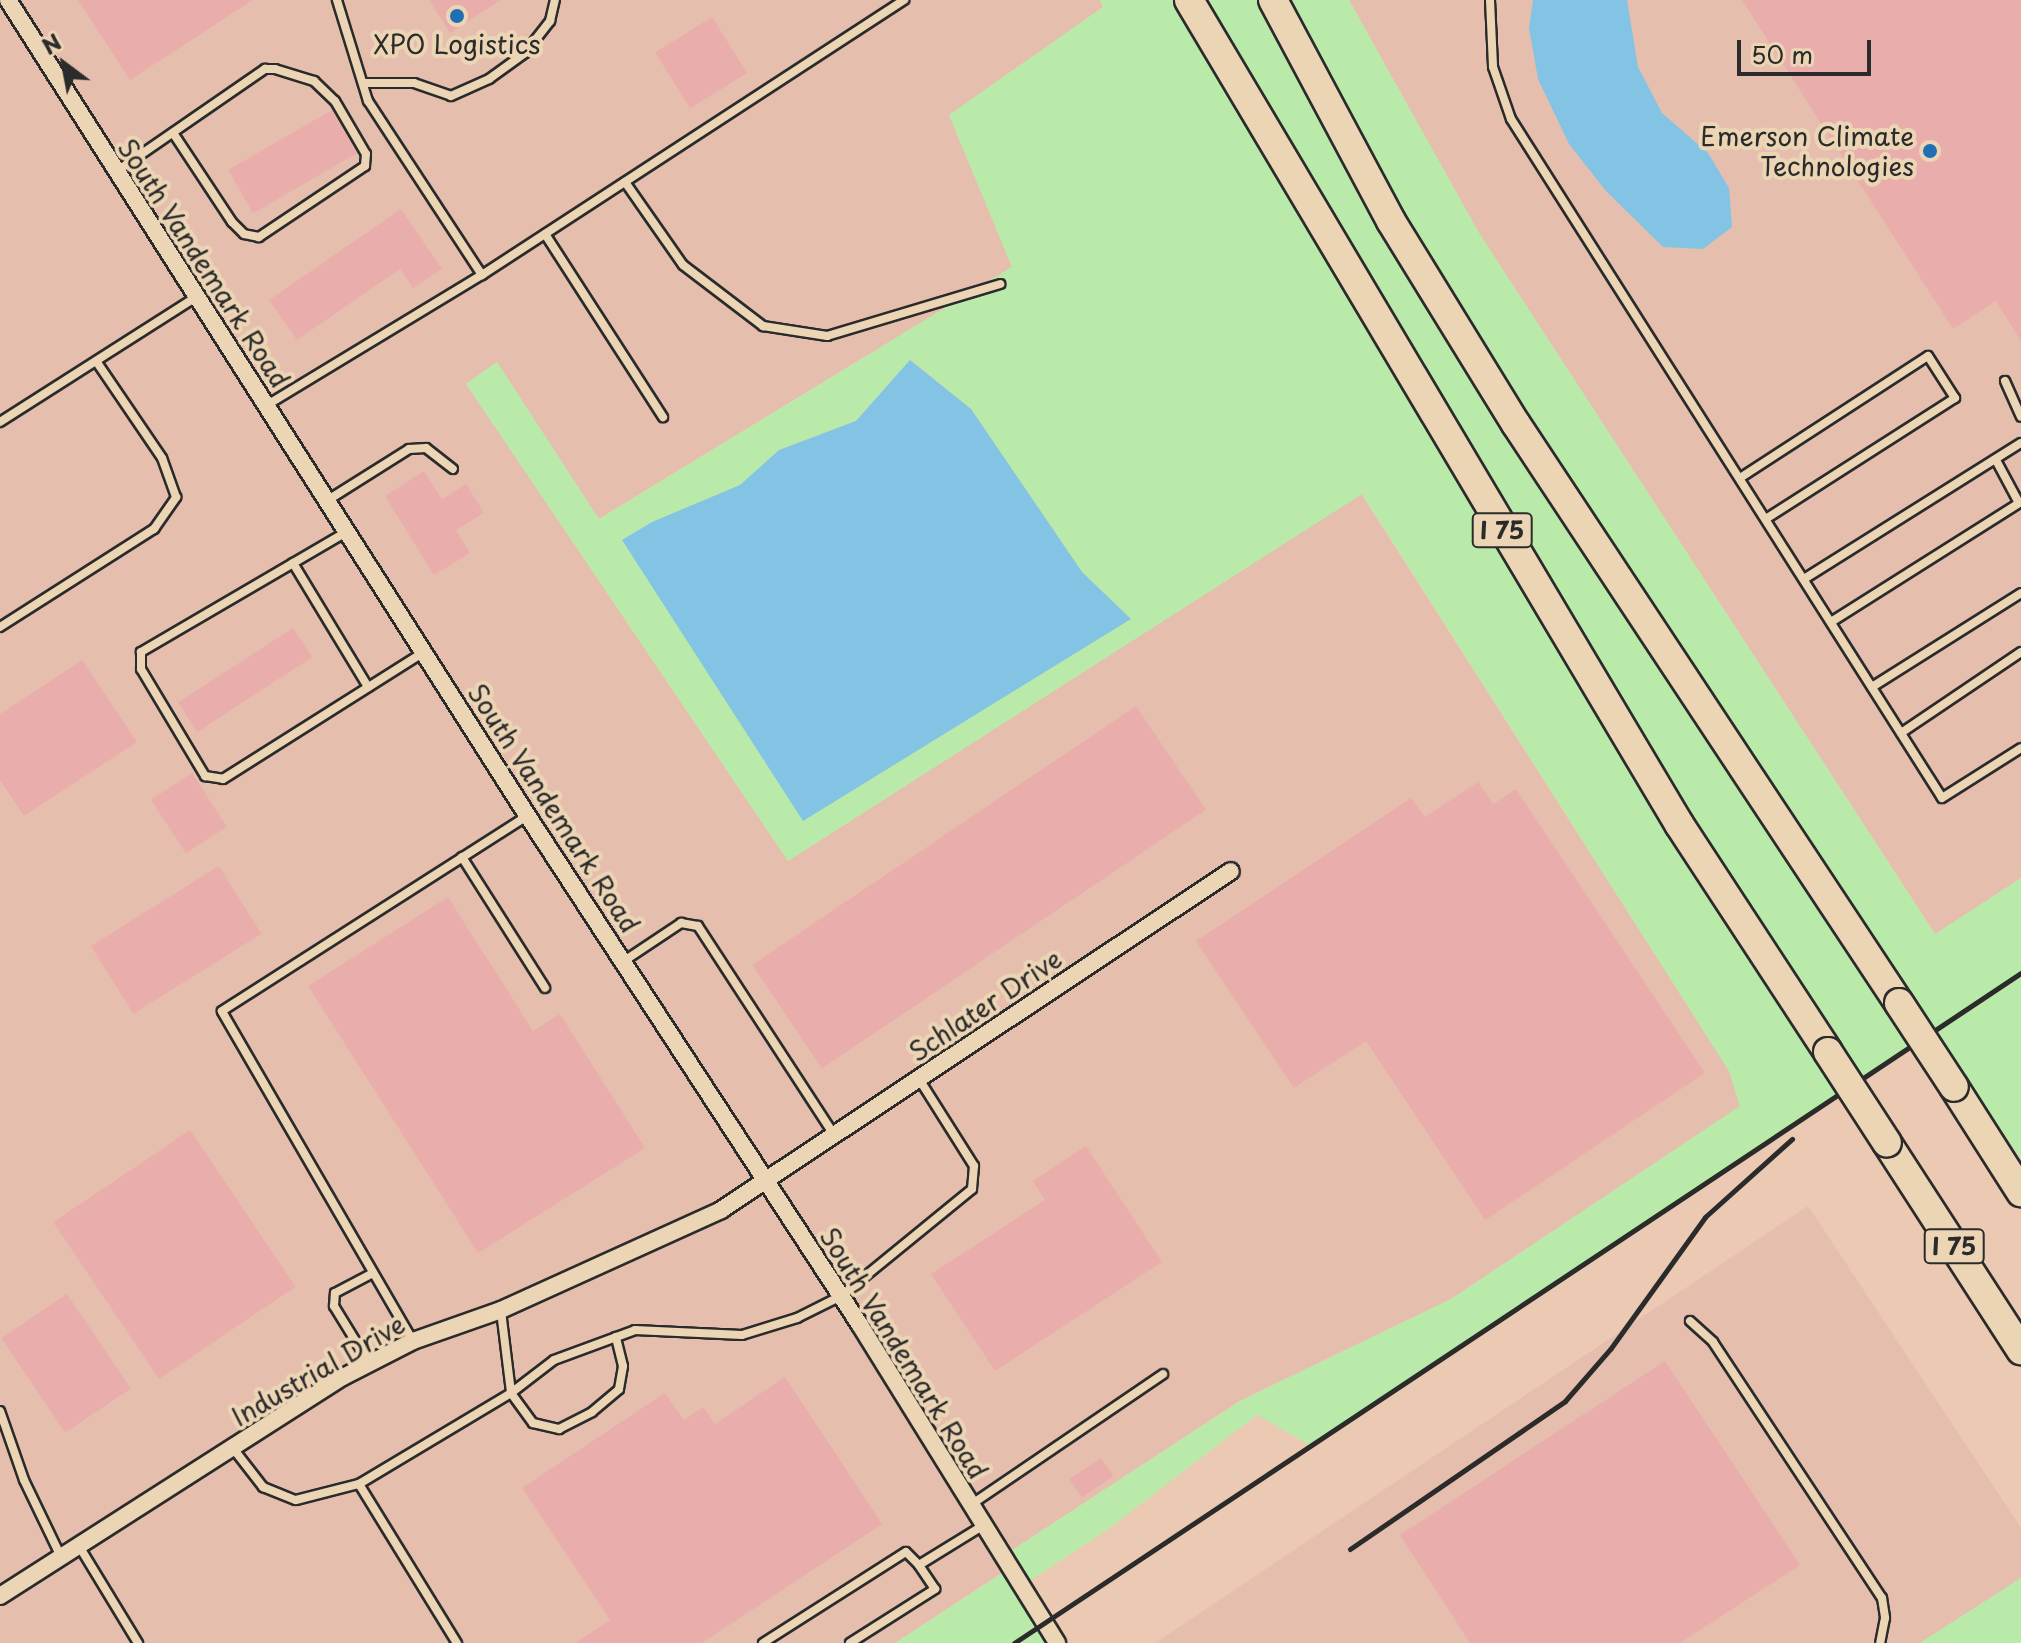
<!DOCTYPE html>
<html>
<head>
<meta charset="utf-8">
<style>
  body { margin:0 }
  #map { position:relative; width:2021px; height:1643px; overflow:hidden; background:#ebc9b2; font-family:"Playpen Sans",sans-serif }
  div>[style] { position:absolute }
  .built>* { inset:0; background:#e6bead }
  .green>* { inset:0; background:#baeaaa }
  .water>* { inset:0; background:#83c3e4 }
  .building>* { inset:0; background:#e9aeab; transform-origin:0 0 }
  .roads { filter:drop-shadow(2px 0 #2b2b2b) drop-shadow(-2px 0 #2b2b2b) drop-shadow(0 2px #2b2b2b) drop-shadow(0 -2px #2b2b2b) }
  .service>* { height:8px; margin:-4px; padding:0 4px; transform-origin:4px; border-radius:4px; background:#ecd5b5 }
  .minor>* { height:16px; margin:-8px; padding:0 8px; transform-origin:8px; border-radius:8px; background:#ecd5b5 }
  .motorway>* { height:28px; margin:-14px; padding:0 14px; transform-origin:14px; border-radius:14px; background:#ecd5b5 }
  .rail>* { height:5px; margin:-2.5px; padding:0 2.5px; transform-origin:2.5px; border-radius:2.5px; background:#2b2b2b }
  .bridges { filter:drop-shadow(2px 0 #2b2b2b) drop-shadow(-2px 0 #2b2b2b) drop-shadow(0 2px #2b2b2b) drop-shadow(0 -2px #2b2b2b) }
  .motorway-bridge>* { height:28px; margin:-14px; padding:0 14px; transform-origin:14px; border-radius:14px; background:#ecd5b5 }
  .dots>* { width:22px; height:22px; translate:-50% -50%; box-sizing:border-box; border:4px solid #ecd5b5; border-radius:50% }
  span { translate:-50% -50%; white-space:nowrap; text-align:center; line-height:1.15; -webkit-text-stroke:8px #ecd5b5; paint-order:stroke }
  .shield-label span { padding:2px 6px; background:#ecd5b5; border:2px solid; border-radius:6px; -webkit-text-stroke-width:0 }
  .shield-label { font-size:24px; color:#2b2b2b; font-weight:700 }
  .poi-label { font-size:26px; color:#2b2b2b }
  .right { translate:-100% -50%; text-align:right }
  .street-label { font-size:26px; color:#2b2b2b }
  .north { position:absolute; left:24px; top:24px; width:80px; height:80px; -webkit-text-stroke:6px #ecd5b5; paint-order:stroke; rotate:328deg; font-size:22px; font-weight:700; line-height:32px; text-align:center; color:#2b2b2b }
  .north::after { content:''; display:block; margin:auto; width:28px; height:36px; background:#2b2b2b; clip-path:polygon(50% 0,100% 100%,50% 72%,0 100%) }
  .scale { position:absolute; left:1737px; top:40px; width:134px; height:36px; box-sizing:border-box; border:4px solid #2b2b2b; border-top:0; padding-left:10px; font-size:24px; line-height:28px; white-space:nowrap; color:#2b2b2b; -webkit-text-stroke:6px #ecd5b5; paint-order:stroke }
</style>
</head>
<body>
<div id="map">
  <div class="built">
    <i style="clip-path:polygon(0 0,1100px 0,1104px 7px,949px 115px,1012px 267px,598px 519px,497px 362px,466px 384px,788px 861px,1361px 494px,1729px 1071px,1740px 1107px,1451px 1299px,1239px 1401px,1003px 1556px,1010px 1567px,895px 1643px,0 1643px)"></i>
    <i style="clip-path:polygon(1349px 0,2021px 0,2021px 878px,1936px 935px,1479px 233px)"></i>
    <i style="clip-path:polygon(1808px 1206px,2021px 1528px,2021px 1578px,1920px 1643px,1155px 1643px)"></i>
  </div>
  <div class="green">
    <i style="clip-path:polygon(evenodd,1100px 0,1349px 0,1479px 233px,1935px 934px,2021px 878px,2021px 1159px,1934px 1031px,1311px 1446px,1257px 1415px,1107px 1530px,1022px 1586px,1057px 1643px,895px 1643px,1010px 1568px,1003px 1556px,1240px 1401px,1451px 1299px,1740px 1106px,1729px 1071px,1362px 494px,788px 861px,466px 384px,497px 362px,599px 519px,1012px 267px,949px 115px,1103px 7px,1100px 0,911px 360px,971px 409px,1082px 572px,1131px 619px,652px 522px,741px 485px,779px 450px,856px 421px,911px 360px)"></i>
    <i style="clip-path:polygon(2021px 1578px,2021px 1643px,1920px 1643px)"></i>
  </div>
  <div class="water">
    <i style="clip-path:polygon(1533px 0,1627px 0,1638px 67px,1662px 113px,1708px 153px,1729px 188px,1732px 227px,1703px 249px,1663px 247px,1606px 191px,1569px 144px,1538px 79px,1529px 28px)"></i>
    <i style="clip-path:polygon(910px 360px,971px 409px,1082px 572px,1131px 619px,803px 821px,622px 540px,652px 522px,740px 485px,779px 450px,856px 421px)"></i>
  </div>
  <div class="building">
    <i style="clip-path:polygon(78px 0,253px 0,130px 80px)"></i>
    <i style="clip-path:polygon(429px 0,501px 0,450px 33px)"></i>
    <i style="clip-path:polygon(1742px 0,2021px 0,2021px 341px,1996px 301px,1953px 329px)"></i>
    <i style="left:712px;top:17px;width:66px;height:67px;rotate:58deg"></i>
    <i style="left:332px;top:110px;width:50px;height:120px;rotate:60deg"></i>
    <i style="clip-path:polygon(401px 209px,442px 269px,413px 288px,400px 269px,297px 340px,269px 300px)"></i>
    <i style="clip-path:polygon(424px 471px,442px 499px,466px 484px,484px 513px,456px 530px,470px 553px,434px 575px,385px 496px)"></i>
    <i style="left:293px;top:628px;width:35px;height:137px;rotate:57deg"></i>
    <i style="clip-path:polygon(82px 660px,137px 742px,24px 816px,0 780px,0 714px)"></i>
    <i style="left:1136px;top:706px;width:125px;height:463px;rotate:56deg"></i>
    <i style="left:192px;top:773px;width:64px;height:49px;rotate:57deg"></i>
    <i style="clip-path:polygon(1478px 782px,1493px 804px,1516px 789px,1705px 1073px,1485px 1220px,1366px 1041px,1294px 1088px,1196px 941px,1411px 798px,1425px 817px)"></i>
    <i style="left:219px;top:866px;width:80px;height:151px;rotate:58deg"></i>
    <i style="clip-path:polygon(448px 897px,533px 1031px,560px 1014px,645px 1148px,478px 1253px,308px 986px)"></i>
    <i style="left:190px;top:1130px;width:189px;height:165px;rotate:56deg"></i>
    <i style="clip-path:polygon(1086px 1146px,1162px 1262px,995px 1371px,931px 1274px,1045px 1200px,1033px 1181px)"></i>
    <i style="left:67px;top:1294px;width:114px;height:79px;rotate:56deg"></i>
    <i style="clip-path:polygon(1665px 1361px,1800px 1565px,1680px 1643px,1470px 1643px,1400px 1535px)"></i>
    <i style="clip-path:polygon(785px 1377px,882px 1524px,702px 1643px,575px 1643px,610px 1620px,522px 1488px,665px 1393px,684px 1420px,703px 1407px,715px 1424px)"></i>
    <i style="left:1101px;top:1458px;width:22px;height:38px;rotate:56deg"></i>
  </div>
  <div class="roads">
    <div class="service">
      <i style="left:1490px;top:0;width:67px;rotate:87.4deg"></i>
      <i style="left:1493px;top:67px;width:55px;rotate:70.9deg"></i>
      <i style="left:1511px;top:119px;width:804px;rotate:57.59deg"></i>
      <i style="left:1942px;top:798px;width:93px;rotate:-32.3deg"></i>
      <i style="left:363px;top:83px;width:51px"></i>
      <i style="left:414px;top:83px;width:39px;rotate:19deg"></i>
      <i style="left:451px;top:96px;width:42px;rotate:-24.1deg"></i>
      <i style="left:489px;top:79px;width:44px;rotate:-35.8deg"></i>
      <i style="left:525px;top:53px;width:41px;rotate:-52deg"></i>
      <i style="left:550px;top:21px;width:22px;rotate:-77deg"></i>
      <i style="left:117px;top:171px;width:180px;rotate:-34.6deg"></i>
      <i style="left:265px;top:69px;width:10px"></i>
      <i style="left:275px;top:69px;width:41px;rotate:17.1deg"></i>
      <i style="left:314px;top:81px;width:29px;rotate:44deg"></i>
      <i style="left:335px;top:101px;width:61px;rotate:59.7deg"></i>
      <i style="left:366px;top:154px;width:12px;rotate:95deg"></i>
      <i style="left:365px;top:166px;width:128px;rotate:146.2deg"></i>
      <i style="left:259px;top:237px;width:15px;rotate:-169deg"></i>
      <i style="left:244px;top:234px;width:17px;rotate:-135deg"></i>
      <i style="left:232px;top:222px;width:107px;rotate:-123.5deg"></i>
      <i style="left:625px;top:182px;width:101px;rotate:55.1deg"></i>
      <i style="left:683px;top:265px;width:101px;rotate:37.3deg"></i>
      <i style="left:763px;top:326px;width:65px;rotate:8.9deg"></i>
      <i style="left:827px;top:336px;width:181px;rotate:-16.7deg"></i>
      <i style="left:545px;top:234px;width:218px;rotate:57.2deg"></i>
      <i style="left:482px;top:275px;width:504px;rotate:-33.09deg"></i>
      <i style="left:2005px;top:381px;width:39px;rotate:66deg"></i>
      <i style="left:267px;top:405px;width:251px;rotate:-31.2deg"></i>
      <i style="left:482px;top:275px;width:208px;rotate:-123.2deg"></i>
      <i style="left:368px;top:101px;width:106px;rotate:-107.1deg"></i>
      <i style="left:0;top:422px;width:232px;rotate:-32.5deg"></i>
      <i style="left:1740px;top:478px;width:224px;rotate:-33deg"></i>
      <i style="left:1928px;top:356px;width:50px;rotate:57.3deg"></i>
      <i style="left:1955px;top:398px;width:224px;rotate:147.4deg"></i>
      <i style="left:328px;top:500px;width:96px;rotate:-32.2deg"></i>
      <i style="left:409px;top:449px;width:17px;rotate:-3deg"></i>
      <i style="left:426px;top:448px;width:34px;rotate:38deg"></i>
      <i style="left:348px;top:531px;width:240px;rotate:149.7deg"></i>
      <i style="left:141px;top:652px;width:17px;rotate:90deg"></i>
      <i style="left:141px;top:669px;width:125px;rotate:59.1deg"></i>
      <i style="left:205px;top:776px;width:18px;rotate:9deg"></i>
      <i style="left:223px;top:779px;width:238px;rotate:-32.3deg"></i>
      <i style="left:293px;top:563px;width:145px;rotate:58.8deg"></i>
      <i style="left:1804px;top:579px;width:256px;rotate:-32.1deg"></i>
      <i style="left:1831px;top:622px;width:222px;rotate:-32.3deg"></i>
      <i style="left:2019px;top:503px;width:47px;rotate:-118.2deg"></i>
      <i style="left:0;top:627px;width:183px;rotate:-32.5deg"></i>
      <i style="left:154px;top:529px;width:39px;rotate:-55deg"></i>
      <i style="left:176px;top:497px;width:41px;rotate:-109.7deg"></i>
      <i style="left:162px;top:458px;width:117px;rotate:-124.2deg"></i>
      <i style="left:1872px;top:687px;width:176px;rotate:-32.2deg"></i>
      <i style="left:1901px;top:733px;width:145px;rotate:-34deg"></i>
      <i style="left:462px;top:857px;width:155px;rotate:57.6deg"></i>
      <i style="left:624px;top:961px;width:69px;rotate:-33.7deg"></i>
      <i style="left:681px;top:923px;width:17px;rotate:10deg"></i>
      <i style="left:698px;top:926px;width:249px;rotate:56.9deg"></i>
      <i style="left:501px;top:1311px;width:83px;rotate:83deg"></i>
      <i style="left:511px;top:1393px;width:37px;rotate:54deg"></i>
      <i style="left:533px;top:1423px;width:27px;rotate:13deg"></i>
      <i style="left:559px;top:1429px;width:37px;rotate:-27deg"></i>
      <i style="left:592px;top:1412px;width:35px;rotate:-40deg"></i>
      <i style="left:619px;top:1389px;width:23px;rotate:-80deg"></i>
      <i style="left:623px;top:1366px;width:30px;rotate:-104deg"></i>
      <i style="left:1690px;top:1321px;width:31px;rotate:42deg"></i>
      <i style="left:1713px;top:1342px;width:307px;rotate:56.6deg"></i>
      <i style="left:1882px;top:1598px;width:20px;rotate:81deg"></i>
      <i style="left:1885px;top:1618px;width:25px;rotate:101deg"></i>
      <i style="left:413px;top:1341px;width:381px;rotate:-120.1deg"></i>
      <i style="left:222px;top:1011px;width:362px;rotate:-32.6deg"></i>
      <i style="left:369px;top:1363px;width:67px;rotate:-121.6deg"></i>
      <i style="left:334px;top:1306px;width:13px;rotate:-86deg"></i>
      <i style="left:335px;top:1293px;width:43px;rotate:-27.8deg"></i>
      <i style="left:0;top:1411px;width:73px;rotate:70.8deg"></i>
      <i style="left:24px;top:1480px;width:85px;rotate:64.3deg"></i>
      <i style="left:232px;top:1447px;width:51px;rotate:52.2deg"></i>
      <i style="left:263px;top:1487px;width:35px;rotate:22deg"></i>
      <i style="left:296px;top:1500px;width:65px;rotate:-14.3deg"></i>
      <i style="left:359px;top:1484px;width:177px;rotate:-30.9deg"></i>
      <i style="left:511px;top:1393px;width:54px;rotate:-37.5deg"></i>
      <i style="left:554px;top:1360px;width:86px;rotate:-20.3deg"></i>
      <i style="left:635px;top:1330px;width:107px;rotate:2.7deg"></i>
      <i style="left:742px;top:1335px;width:58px;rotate:-17.2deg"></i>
      <i style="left:797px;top:1318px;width:49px;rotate:-26.6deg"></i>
      <i style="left:841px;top:1296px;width:169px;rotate:-39.2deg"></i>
      <i style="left:972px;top:1189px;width:23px;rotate:-85deg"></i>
      <i style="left:974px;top:1166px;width:103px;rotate:-122.3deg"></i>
      <i style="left:359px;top:1484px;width:187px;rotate:58.4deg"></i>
      <i style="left:972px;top:1504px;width:231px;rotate:-34.2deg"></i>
      <i style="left:79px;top:1546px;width:114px;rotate:58.7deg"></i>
      <i style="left:763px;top:1643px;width:169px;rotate:-32.5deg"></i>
      <i style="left:906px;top:1552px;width:18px;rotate:45deg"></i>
      <i style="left:850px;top:1643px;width:101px;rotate:-32.4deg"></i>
      <i style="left:935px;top:1589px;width:29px;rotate:-124deg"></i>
      <i style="left:919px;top:1565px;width:76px;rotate:-31.6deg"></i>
    </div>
    <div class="minor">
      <i style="left:8px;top:0;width:966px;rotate:57.51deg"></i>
      <i style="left:527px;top:815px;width:609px;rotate:56.86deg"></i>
      <i style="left:860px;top:1325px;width:374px;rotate:58.2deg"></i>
      <i style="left:0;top:1596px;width:407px;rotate:-32.6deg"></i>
      <i style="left:343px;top:1377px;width:79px;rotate:-27.2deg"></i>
      <i style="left:413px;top:1341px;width:93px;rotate:-19.4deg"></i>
      <i style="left:501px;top:1310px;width:242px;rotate:-24.4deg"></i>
      <i style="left:721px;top:1210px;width:612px;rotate:-33.61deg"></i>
    </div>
    <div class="motorway">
      <i style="left:1189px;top:0;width:959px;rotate:59.26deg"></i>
      <i style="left:1679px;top:824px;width:272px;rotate:56.8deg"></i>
      <i style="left:1273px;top:0;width:251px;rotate:61.9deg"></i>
      <i style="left:1391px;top:221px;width:238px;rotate:58.4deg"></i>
      <i style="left:1516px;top:424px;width:694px;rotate:56.52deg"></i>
      <i style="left:1954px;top:1087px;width:125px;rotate:57.5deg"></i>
      <i style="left:1887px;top:1143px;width:247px;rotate:57.1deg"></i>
    </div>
  </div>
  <div class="rail">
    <i style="left:1350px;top:1549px;width:261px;rotate:-34.5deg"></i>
    <i style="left:1565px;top:1401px;width:70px;rotate:-49deg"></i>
    <i style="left:1611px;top:1348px;width:161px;rotate:-54.3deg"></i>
    <i style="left:1705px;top:1217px;width:117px;rotate:-41.9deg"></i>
    <i style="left:1014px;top:1643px;width:1210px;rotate:-33.64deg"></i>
  </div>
  <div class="bridges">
    <div class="motorway-bridge">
      <i style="left:1899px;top:1003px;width:100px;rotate:56.8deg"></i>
      <i style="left:1828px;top:1052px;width:108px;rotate:57deg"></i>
    </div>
  </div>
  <div class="dots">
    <i style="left:457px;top:16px;background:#1f6fb2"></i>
    <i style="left:1930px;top:151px;background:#1f6fb2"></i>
  </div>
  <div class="shield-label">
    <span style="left:1502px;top:530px">I 75</span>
    <span style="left:1954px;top:1246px">I 75</span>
  </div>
  <div class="poi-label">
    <span style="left:457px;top:44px">XPO Logistics</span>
    <span class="right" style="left:1914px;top:151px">Emerson Climate<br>Technologies</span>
  </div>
  <div class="street-label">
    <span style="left:204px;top:263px;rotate:57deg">South Vandemark Road</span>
    <span style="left:554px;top:808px;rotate:57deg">South Vandemark Road</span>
    <span style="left:985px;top:1005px;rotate:-34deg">Schlater Drive</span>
    <span style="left:904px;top:1353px;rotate:58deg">South Vandemark Road</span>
    <span style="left:318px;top:1370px;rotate:-30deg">Industrial Drive</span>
  </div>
  <div class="north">N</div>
  <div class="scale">50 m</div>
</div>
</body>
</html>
